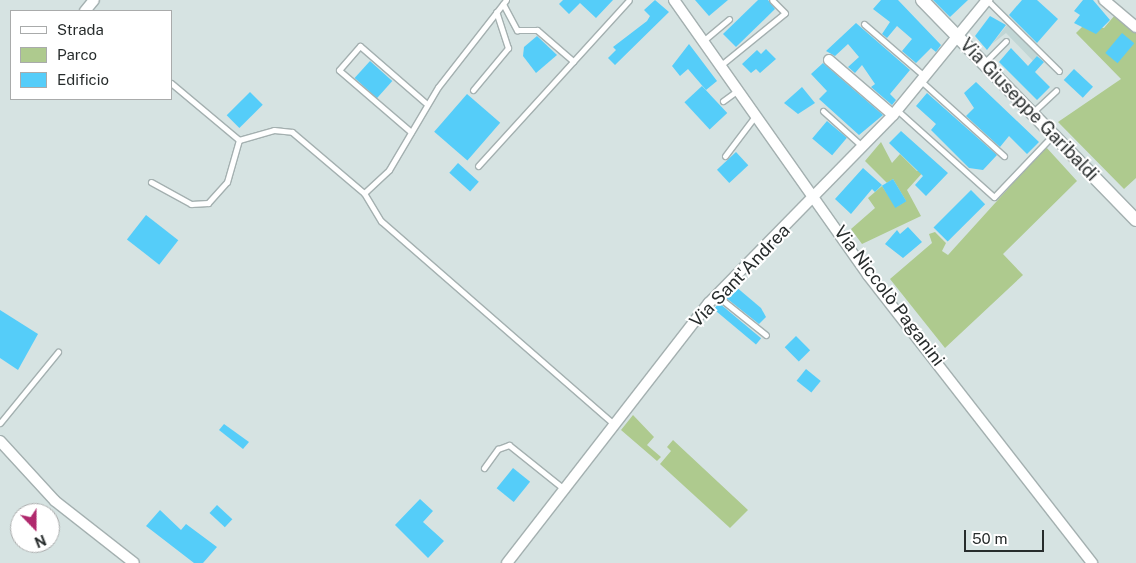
<!DOCTYPE html>
<html>
<head>
<meta charset="utf-8">
<style>
  body { margin:0 }
  #map { position:relative; width:1136px; height:563px; overflow:hidden; background:#d6e3e2; font-family:"Public Sans",sans-serif }
  div>[style] { position:absolute }
  .built>* { inset:0; background:#c1d6d5 }
  .green>* { inset:0; background:#aeca8e }
  .building>* { inset:0; background:#55cdf9; transform-origin:0 0 }
  .roads { filter:drop-shadow(1px 0 #a4b0b0) drop-shadow(-1px 0 #a4b0b0) drop-shadow(0 1px #a4b0b0) drop-shadow(0 -1px #a4b0b0) }
  .service>* { height:5px; margin:-2.5px; padding:0 2.5px; transform-origin:2.5px; border-radius:2.5px; background:#fff }
  .minor>* { height:10px; margin:-5px; padding:0 5px; transform-origin:5px; border-radius:5px; background:#fff }
  .tertiary>* { height:12px; margin:-6px; padding:0 6px; transform-origin:6px; border-radius:6px; background:#fff }
  span { translate:-50% -50%; white-space:nowrap; text-align:center; line-height:1.15; -webkit-text-stroke:4px #fff; paint-order:stroke }
  .street-label { font-size:18px; color:#272c2c }
  .legend { position:absolute; left:10px; top:10px; width:162px; height:90px; box-sizing:border-box; background:#fff; border:1px solid #a9abab; margin:0; padding:6px 9px; list-style:none; font-size:15px; color:#272c2c }
  .legend li { display:flex; align-items:center; gap:10px; height:25px }
  .legend b { width:25px; border:1px solid #a9abab }
  .north { position:absolute; left:10px; top:503px; width:50px; height:50px; box-sizing:border-box; background:#fff; border:1px solid #a9abab; border-radius:50%; rotate:158deg; font-size:14px; font-weight:700; line-height:20px; text-align:center; color:#272c2c }
  .north::after { content:''; display:block; margin:auto; width:18px; height:22px; background:#b0296d; clip-path:polygon(50% 0,100% 100%,50% 72%,0 100%) }
  .scale { position:absolute; left:964px; top:530px; width:80px; height:22px; box-sizing:border-box; border:2px solid #272c2c; border-top:0; padding-left:6px; font-size:15px; line-height:18px; white-space:nowrap; color:#272c2c; -webkit-text-stroke:4px #fff; paint-order:stroke }
</style>
</head>
<body>
<div id="map">
  <div class="built">
    <i style="clip-path:polygon(1007px 25px,1038px 55px,1033px 61px,1006px 33px,992px 44px)"></i>
  </div>
  <div class="green">
    <i style="clip-path:polygon(1115px 15px,1136px 33px,1136px 178px,1124px 189px,1058px 122px,1121px 79px,1076px 33px,1084px 25px,1104px 28px)"></i>
    <i style="clip-path:polygon(881px 142px,892px 163px,900px 154px,917px 171px,925px 170px,907px 190px,921px 216px,862px 244px,851px 229px,875px 208px,868px 198px,882px 186px,896px 207px,906px 201px,893px 179px,887px 183px,865px 161px)"></i>
    <i style="clip-path:polygon(1046px 147px,1077px 181px,1003px 254px,1023px 275px,945px 348px,890px 279px,932px 243px,929px 234px,935px 232px,946px 243px,942px 251px,948px 255px)"></i>
    <i style="clip-path:polygon(633px 415px,654px 437px,647px 445px,661px 457px,657px 461px,621px 430px)"></i>
    <i style="clip-path:polygon(673px 440px,748px 510px,730px 528px,660px 464px,671px 451px,667px 447px)"></i>
  </div>
  <div class="building">
    <i style="clip-path:polygon(563px 0,613px 0,596px 18px,580px 3px,569px 14px,559px 4px)"></i>
    <i style="clip-path:polygon(655px 0,669px 12px,615px 65px,608px 58px,616px 50px,613px 47px,647px 21px,650px 16px,644px 10px)"></i>
    <i style="clip-path:polygon(695px 0,728px 0,709px 16px)"></i>
    <i style="clip-path:polygon(758px 0,768px 0,775px 9px,736px 47px,723px 34px)"></i>
    <i style="clip-path:polygon(881px 0,898px 0,941px 45px,936px 52px,931px 48px,916px 63px,902px 51px,912px 39px,897px 26px,887px 38px,882px 34px,890px 22px,873px 9px)"></i>
    <i style="clip-path:polygon(933px 0,968px 0,950px 17px)"></i>
    <i style="clip-path:polygon(1022px 0,1037px 0,1058px 19px,1037px 43px,1009px 15px)"></i>
    <i style="clip-path:polygon(1083px 0,1093px 0,1110px 20px,1096px 34px,1074px 23px,1080px 15px,1074px 11px)"></i>
    <i style="clip-path:polygon(990px 16px,1006px 25px,987px 50px,975px 36px)"></i>
    <i style="clip-path:polygon(856px 23px,910px 70px,890px 94px,896px 100px,892px 105px,871px 87px,875px 84px,862px 65px,855px 73px,848px 67px,859px 57px,848px 44px,835px 56px,826px 51px)"></i>
    <i style="left:1122px;top:33px;width:16px;height:26px;rotate:40deg"></i>
    <i style="clip-path:polygon(537px 36px,557px 55px,536px 73px,523px 56px,524px 47px)"></i>
    <i style="clip-path:polygon(689px 44px,717px 81px,706px 90px,688px 69px,680px 76px,672px 66px)"></i>
    <i style="clip-path:polygon(1011px 48px,1028px 66px,1037px 56px,1044px 62px,1035px 72px,1050px 87px,1037px 100px,999px 62px)"></i>
    <i style="clip-path:polygon(766px 49px,776px 59px,760px 73px,756px 69px,751px 73px,742px 64px,757px 50px,761px 54px)"></i>
    <i style="left:370px;top:61px;width:30px;height:23px;rotate:42deg"></i>
    <i style="clip-path:polygon(823px 63px,883px 115px,859px 135px,819px 99px,827px 91px,811px 74px)"></i>
    <i style="left:1074px;top:69px;width:26px;height:15px;rotate:43deg"></i>
    <i style="clip-path:polygon(976px 82px,1039px 142px,1027px 154px,1009px 136px,1000px 147px,966px 116px,974px 108px,964px 93px)"></i>
    <i style="left:702px;top:86px;width:37px;height:24px;rotate:47deg"></i>
    <i style="clip-path:polygon(802px 87px,815px 103px,798px 114px,784px 103px)"></i>
    <i style="left:250px;top:92px;width:18px;height:33px;rotate:45deg"></i>
    <i style="clip-path:polygon(927px 93px,997px 155px,983px 170px,969px 168px,931px 130px,936px 124px,916px 106px)"></i>
    <i style="left:467px;top:94px;width:44px;height:50px;rotate:41deg"></i>
    <i style="left:827px;top:121px;width:26px;height:23px;rotate:40deg"></i>
    <i style="clip-path:polygon(901px 131px,948px 173px,926px 196px,915px 185px,923px 176px,889px 143px)"></i>
    <i style="left:736px;top:152px;width:18px;height:26px;rotate:47deg"></i>
    <i style="left:458px;top:163px;width:28px;height:13px;rotate:42deg"></i>
    <i style="clip-path:polygon(863px 168px,882px 185px,875px 192px,872px 189px,851px 214px,835px 199px)"></i>
    <i style="left:893px;top:179px;width:26px;height:13px;rotate:59deg"></i>
    <i style="left:971px;top:190px;width:20px;height:53px;rotate:45deg"></i>
    <i style="left:146px;top:215px;width:41px;height:31px;rotate:38deg"></i>
    <i style="clip-path:polygon(908px 227px,922px 242px,903px 258px,885px 244px,897px 230px,900px 234px)"></i>
    <i style="clip-path:polygon(735px 286px,761px 308px,766px 317px,759px 324px,725px 297px)"></i>
    <i style="left:719px;top:303px;width:55px;height:8px;rotate:40deg"></i>
    <i style="clip-path:polygon(0 310px,38px 334px,18px 370px,0 358px)"></i>
    <i style="left:796px;top:336px;width:20px;height:16px;rotate:45deg"></i>
    <i style="left:806px;top:369px;width:19px;height:15px;rotate:39deg"></i>
    <i style="clip-path:polygon(224px 424px,249px 442px,243px 449px,219px 430px)"></i>
    <i style="left:513px;top:468px;width:22px;height:26px;rotate:39deg"></i>
    <i style="clip-path:polygon(420px 499px,433px 511px,423px 522px,444px 541px,428px 558px,395px 525px)"></i>
    <i style="left:217px;top:505px;width:21px;height:11px;rotate:43deg"></i>
    <i style="clip-path:polygon(160px 510px,181px 530px,186px 524px,217px 547px,203px 563px,194px 563px,146px 526px)"></i>
  </div>
  <div class="roads">
    <div class="service">
      <i style="left:506px;top:0;width:110px;rotate:128deg"></i>
      <i style="left:438px;top:87px;width:96px;rotate:120.6deg"></i>
      <i style="left:389px;top:170px;width:34px;rotate:137deg"></i>
      <i style="left:364px;top:193px;width:33px;rotate:59deg"></i>
      <i style="left:381px;top:221px;width:309px;rotate:41.1deg"></i>
      <i style="left:987px;top:0;width:101px;rotate:44.6deg"></i>
      <i style="left:503px;top:4px;width:30px;rotate:62deg"></i>
      <i style="left:517px;top:30px;width:20px"></i>
      <i style="left:537px;top:30px;width:48px;rotate:40.7deg"></i>
      <i style="left:864px;top:24px;width:79px;rotate:40.9deg"></i>
      <i style="left:703px;top:41px;width:34px;rotate:-40deg"></i>
      <i style="left:984px;top:63px;width:31px;rotate:-45deg"></i>
      <i style="left:721px;top:65px;width:82px;rotate:-39.1deg"></i>
      <i style="left:785px;top:13px;width:18px;rotate:-135deg"></i>
      <i style="left:921px;top:81px;width:112px;rotate:42.1deg"></i>
      <i style="left:171px;top:83px;width:89px;rotate:40deg"></i>
      <i style="left:239px;top:140px;width:36px;rotate:-16deg"></i>
      <i style="left:274px;top:130px;width:18px;rotate:6deg"></i>
      <i style="left:292px;top:132px;width:94px;rotate:40.3deg"></i>
      <i style="left:473px;top:90px;width:55px;rotate:-50.2deg"></i>
      <i style="left:508px;top:48px;width:38px;rotate:-108deg"></i>
      <i style="left:723px;top:101px;width:19px;rotate:-36deg"></i>
      <i style="left:897px;top:110px;width:130px;rotate:41.9deg"></i>
      <i style="left:994px;top:197px;width:86px;rotate:-46.4deg"></i>
      <i style="left:823px;top:111px;width:54px;rotate:42deg"></i>
      <i style="left:1032px;top:113px;width:33px;rotate:-43deg"></i>
      <i style="left:411px;top:132px;width:95px;rotate:-139.3deg"></i>
      <i style="left:339px;top:70px;width:32px;rotate:-49deg"></i>
      <i style="left:360px;top:46px;width:89px;rotate:40.9deg"></i>
      <i style="left:725px;top:156px;width:51px;rotate:-52.9deg"></i>
      <i style="left:478px;top:166px;width:224px;rotate:-47.7deg"></i>
      <i style="left:151px;top:182px;width:46px;rotate:28.8deg"></i>
      <i style="left:191px;top:204px;width:17px;rotate:-3deg"></i>
      <i style="left:208px;top:203px;width:28px;rotate:-48deg"></i>
      <i style="left:227px;top:182px;width:44px;rotate:-74.1deg"></i>
      <i style="left:716px;top:295px;width:64px;rotate:38.7deg"></i>
      <i style="left:0;top:423px;width:92px;rotate:-50.8deg"></i>
      <i style="left:484px;top:468px;width:24px;rotate:-54deg"></i>
      <i style="left:498px;top:449px;width:12px;rotate:-20deg"></i>
      <i style="left:509px;top:445px;width:70px;rotate:38.7deg"></i>
    </div>
    <div class="minor">
      <i style="left:674px;top:0;width:337px;rotate:54.8deg"></i>
      <i style="left:868px;top:275px;width:365px;rotate:52.1deg"></i>
      <i style="left:1104px;top:0;width:42px;rotate:40.2deg"></i>
      <i style="left:85px;top:11px;width:14px;rotate:-51deg"></i>
      <i style="left:829px;top:60px;width:84px;rotate:40.7deg"></i>
      <i style="left:0;top:441px;width:81px;rotate:47.5deg"></i>
      <i style="left:55px;top:501px;width:100px;rotate:38.1deg"></i>
      <i style="left:507px;top:563px;width:329px;rotate:-52.2deg"></i>
      <i style="left:709px;top:303px;width:263px;rotate:-45.6deg"></i>
      <i style="left:893px;top:115px;width:149px;rotate:-50.7deg"></i>
    </div>
    <div class="tertiary">
      <i style="left:922px;top:0;width:307px;rotate:45.8deg"></i>
    </div>
  </div>
  <div class="street-label">
    <span style="left:1029px;top:110px;rotate:46deg">Via Giuseppe Garibaldi</span>
    <span style="left:740px;top:276px;rotate:-46deg">Via Sant'Andrea</span>
    <span style="left:889px;top:296px;rotate:53deg">Via Niccolò Paganini</span>
  </div>
  <ul class="legend">
  <li><b style="height:6px;background:#fff"></b>Strada</li>
  <li><b style="height:14px;background:#aeca8e"></b>Parco</li>
  <li><b style="height:14px;background:#55cdf9"></b>Edificio</li>
  </ul>
  <div class="north">N</div>
  <div class="scale">50 m</div>
</div>
</body>
</html>
